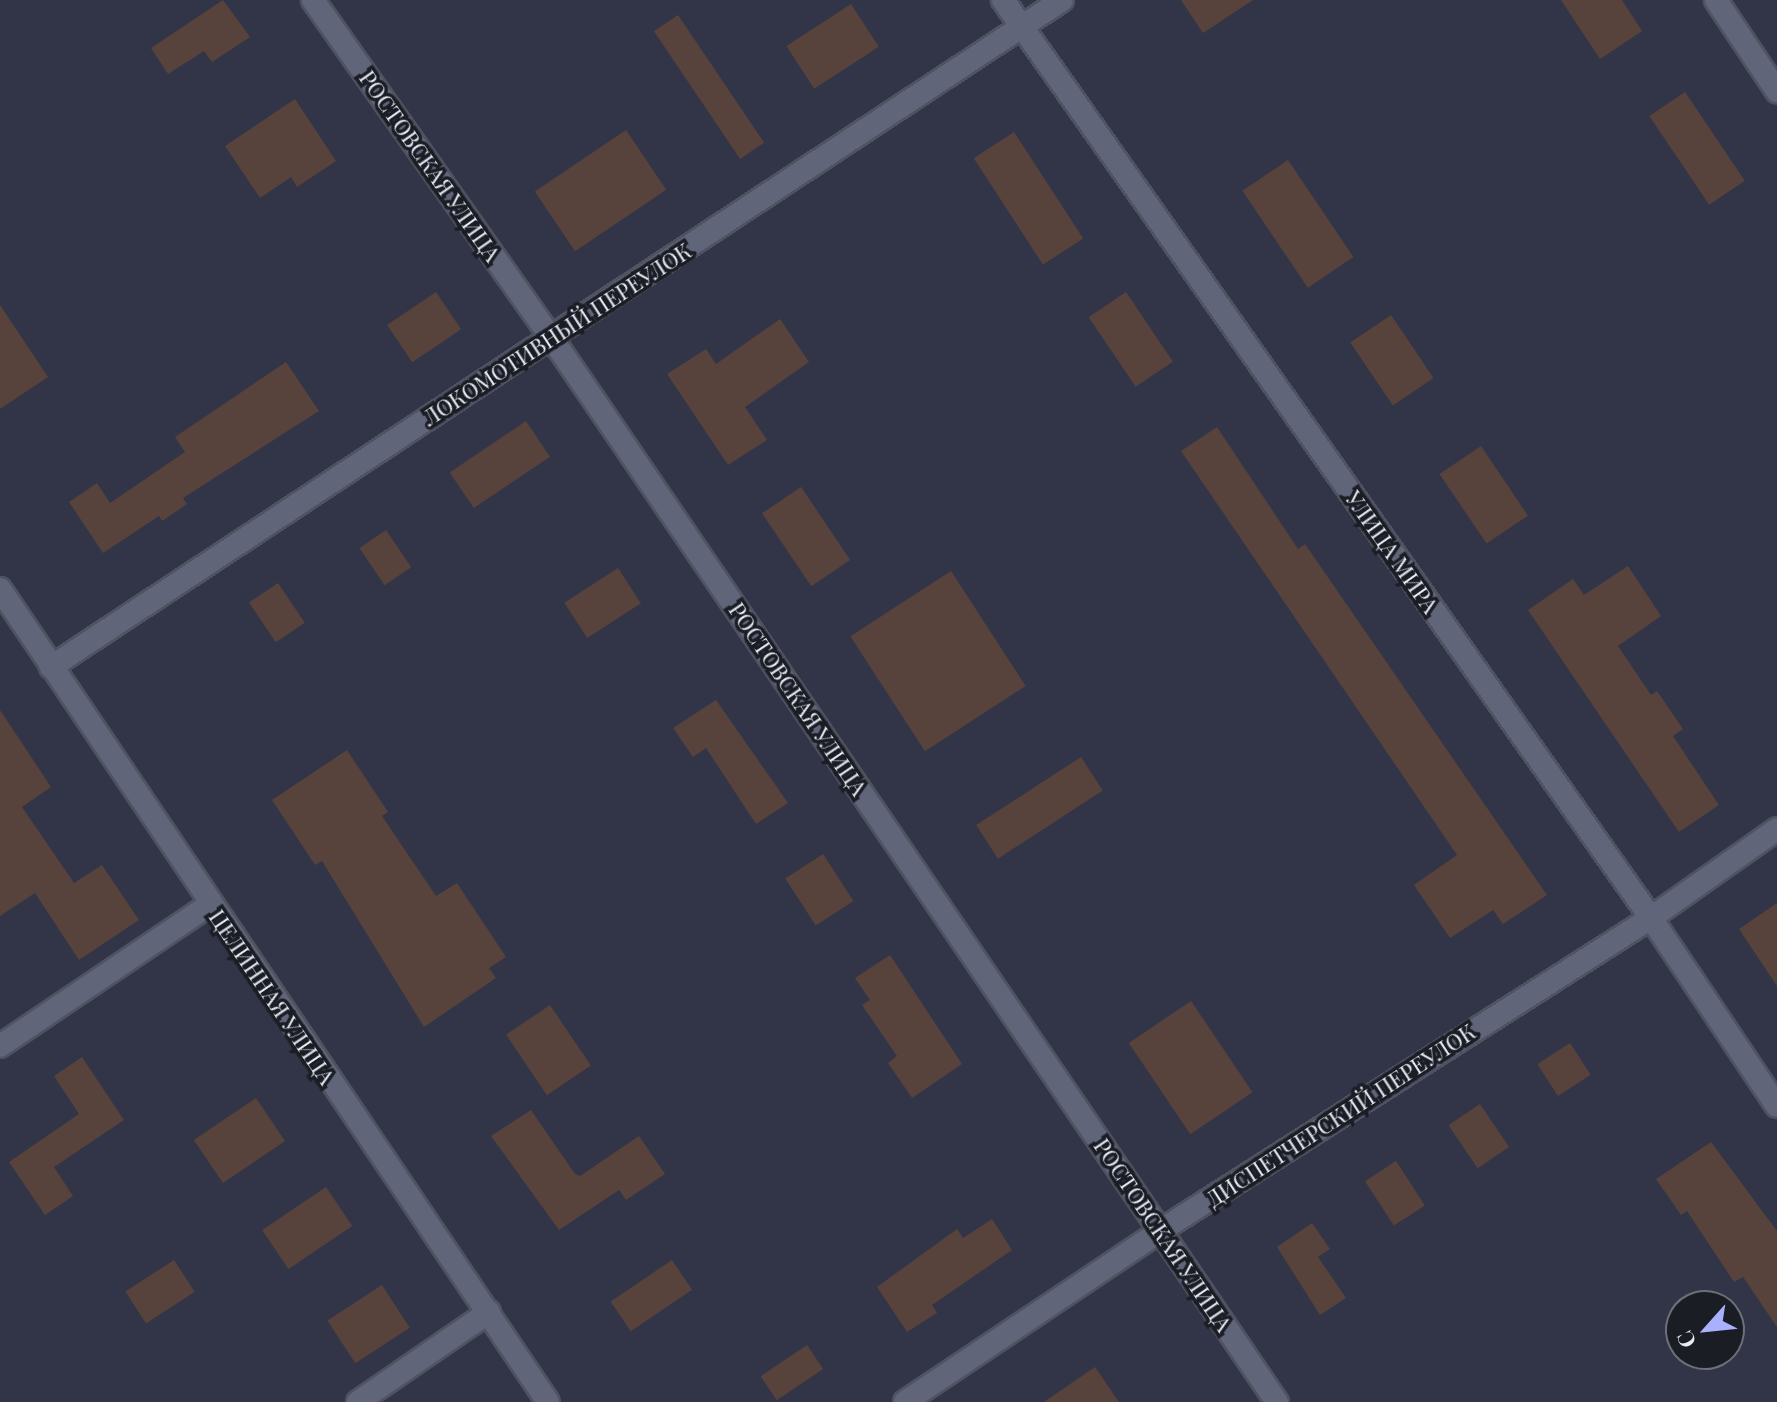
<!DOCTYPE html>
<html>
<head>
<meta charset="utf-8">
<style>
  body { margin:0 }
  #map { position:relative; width:1777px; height:1402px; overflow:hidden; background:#313547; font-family:"Playfair Display",serif }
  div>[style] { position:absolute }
  .building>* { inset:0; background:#58433c; transform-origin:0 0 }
  .roads { filter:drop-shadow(2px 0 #4f5361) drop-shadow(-2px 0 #4f5361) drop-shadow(0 2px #4f5361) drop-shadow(0 -2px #4f5361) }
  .minor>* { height:22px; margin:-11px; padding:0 11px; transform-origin:11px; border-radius:11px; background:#606579 }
  .tertiary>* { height:22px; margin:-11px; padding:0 11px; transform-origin:11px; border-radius:11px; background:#606579 }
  span { translate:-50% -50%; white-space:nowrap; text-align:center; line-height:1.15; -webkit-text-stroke:7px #1b1d25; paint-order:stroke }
  .street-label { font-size:22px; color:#e8ebf6 }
  .north { position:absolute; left:1665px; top:1290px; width:80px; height:80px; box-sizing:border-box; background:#1b1d25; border:2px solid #6d6f79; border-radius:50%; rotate:243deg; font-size:22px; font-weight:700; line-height:32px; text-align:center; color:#e8ebf6 }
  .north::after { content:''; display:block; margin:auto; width:28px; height:36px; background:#a9b0fc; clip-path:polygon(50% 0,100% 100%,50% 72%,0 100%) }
</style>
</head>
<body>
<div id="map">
  <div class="building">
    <i style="clip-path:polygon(223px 0,250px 37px,212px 62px,204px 51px,168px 74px,151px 48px)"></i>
    <i style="clip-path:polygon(1181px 0,1253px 0,1203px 33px)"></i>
    <i style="clip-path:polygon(1561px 0,1622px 0,1642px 31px,1600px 59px)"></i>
    <i style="left:851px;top:4px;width:51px;height:77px;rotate:57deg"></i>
    <i style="left:678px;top:15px;width:154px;height:29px;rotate:56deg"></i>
    <i style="left:1685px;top:92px;width:107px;height:43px;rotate:56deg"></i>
    <i style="clip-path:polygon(295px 99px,336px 161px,297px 187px,291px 177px,260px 198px,225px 146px)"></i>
    <i style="left:626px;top:130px;width:72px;height:110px;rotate:56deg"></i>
    <i style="left:1014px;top:132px;width:127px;height:48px;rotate:57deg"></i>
    <i style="left:1288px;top:160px;width:117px;height:55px;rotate:56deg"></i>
    <i style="left:436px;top:292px;width:45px;height:59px;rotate:56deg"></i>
    <i style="left:1126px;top:292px;width:84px;height:45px;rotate:56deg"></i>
    <i style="clip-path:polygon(0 305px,48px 377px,0 409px)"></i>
    <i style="left:1391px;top:315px;width:76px;height:49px;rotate:56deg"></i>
    <i style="clip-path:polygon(780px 319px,809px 362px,745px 407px,767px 440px,728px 465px,667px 374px,706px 349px,716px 364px)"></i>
    <i style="clip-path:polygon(286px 362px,319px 411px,183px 498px,187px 504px,162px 521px,159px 516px,103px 553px,69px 502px,97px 483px,110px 503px,185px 452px,175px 437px)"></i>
    <i style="left:526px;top:421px;width:43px;height:92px;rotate:56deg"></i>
    <i style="clip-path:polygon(1217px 427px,1298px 549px,1305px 544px,1547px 895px,1503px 924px,1493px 910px,1450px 938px,1414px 885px,1457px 855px,1181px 451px)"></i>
    <i style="left:1481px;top:446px;width:84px;height:50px;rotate:56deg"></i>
    <i style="left:801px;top:487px;width:88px;height:47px;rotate:56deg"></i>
    <i style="left:386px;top:530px;width:45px;height:32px;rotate:56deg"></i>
    <i style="clip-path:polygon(1628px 566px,1661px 616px,1618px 646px,1651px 695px,1657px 691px,1683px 729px,1673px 736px,1719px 805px,1679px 832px,1528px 610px,1573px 579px,1584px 595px)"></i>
    <i style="left:618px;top:568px;width:42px;height:64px;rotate:57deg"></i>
    <i style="left:951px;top:571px;width:137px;height:120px;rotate:57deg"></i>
    <i style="left:278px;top:583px;width:48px;height:35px;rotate:56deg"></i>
    <i style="clip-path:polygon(716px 700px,788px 803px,756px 824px,706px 748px,693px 757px,673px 728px)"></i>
    <i style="clip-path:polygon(0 710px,51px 787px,22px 807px,74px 883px,102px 865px,139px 920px,79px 960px,35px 893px,0 916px)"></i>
    <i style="clip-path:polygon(347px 750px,388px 812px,382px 816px,436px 896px,457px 883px,506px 957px,489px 968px,496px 978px,424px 1027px,322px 861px,315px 865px,272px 800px)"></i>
    <i style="left:1081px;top:757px;width:40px;height:125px;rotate:57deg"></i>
    <i style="left:823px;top:854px;width:56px;height:45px;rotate:57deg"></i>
    <i style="clip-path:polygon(1777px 903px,1777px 986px,1739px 929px)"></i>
    <i style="clip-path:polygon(890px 955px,962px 1064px,912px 1098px,888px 1063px,897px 1056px,862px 1005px,870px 1000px,855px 978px)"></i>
    <i style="left:1191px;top:1001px;width:110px;height:75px;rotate:56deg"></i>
    <i style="left:550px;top:1005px;width:73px;height:53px;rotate:56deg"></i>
    <i style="left:1570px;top:1043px;width:38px;height:39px;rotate:57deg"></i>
    <i style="clip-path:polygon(82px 1057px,124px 1120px,54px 1167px,73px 1196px,45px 1215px,9px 1162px,79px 1114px,54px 1076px)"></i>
    <i style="left:256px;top:1098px;width:52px;height:75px;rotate:56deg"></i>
    <i style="left:1480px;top:1104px;width:52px;height:38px;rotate:56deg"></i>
    <i style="clip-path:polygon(531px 1110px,575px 1174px,580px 1176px,639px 1136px,665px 1174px,626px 1200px,619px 1190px,559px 1230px,491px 1136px)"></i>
    <i style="clip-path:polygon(1711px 1142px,1777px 1231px,1777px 1327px,1743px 1277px,1734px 1282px,1687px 1211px,1681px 1215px,1656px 1179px)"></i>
    <i style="left:1396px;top:1161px;width:53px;height:37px;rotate:57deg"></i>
    <i style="left:326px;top:1187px;width:47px;height:77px;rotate:56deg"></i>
    <i style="clip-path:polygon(992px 1219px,1012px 1250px,932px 1305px,937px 1313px,907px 1332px,877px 1287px,957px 1229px,963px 1238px)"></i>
    <i style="clip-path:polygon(1312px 1223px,1330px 1249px,1318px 1257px,1346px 1298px,1320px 1315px,1277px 1247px)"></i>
    <i style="left:174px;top:1260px;width:38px;height:58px;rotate:57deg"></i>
    <i style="left:672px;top:1260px;width:36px;height:74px;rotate:56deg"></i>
    <i style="left:382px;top:1285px;width:51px;height:65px;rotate:57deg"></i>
    <i style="left:807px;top:1345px;width:29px;height:56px;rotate:56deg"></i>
    <i style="clip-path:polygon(1095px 1367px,1119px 1402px,1044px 1402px)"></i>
  </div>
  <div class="roads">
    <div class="minor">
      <i style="left:313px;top:0;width:413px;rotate:54.8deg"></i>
      <i style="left:551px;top:337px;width:1289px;rotate:55.72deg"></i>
      <i style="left:1716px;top:0;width:110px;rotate:56.2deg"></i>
      <i style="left:0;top:589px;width:980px;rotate:56.02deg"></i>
      <i style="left:51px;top:667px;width:1211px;rotate:-33.41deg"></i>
      <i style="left:0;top:1046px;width:252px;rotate:-34deg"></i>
      <i style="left:358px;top:1402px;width:159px;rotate:-34.5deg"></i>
      <i style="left:905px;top:1402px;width:307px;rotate:-33.8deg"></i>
      <i style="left:1160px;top:1231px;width:582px;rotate:-32.52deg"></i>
      <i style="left:1651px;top:918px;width:154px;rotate:-35.2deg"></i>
    </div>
    <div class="tertiary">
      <i style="left:1003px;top:0;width:1124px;rotate:54.78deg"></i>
      <i style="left:1651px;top:918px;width:226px;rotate:56.2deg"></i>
    </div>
  </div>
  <div class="street-label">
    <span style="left:430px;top:166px;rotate:55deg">РОСТОВСКАЯ УЛИЦА</span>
    <span style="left:557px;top:334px;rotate:-33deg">ЛОКОМОТИВНЫЙ ПЕРЕУЛОК</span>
    <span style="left:1392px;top:552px;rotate:55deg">УЛИЦА МИРА</span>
    <span style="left:798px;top:699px;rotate:56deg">РОСТОВСКАЯ УЛИЦА</span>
    <span style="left:272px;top:997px;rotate:56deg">ЦЕЛИННАЯ УЛИЦА</span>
    <span style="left:1341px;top:1115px;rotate:-33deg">ДИСПЕТЧЕРСКИЙ ПЕРЕУЛОК</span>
    <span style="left:1163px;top:1235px;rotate:56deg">РОСТОВСКАЯ УЛИЦА</span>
  </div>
  <div class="north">С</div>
</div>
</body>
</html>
